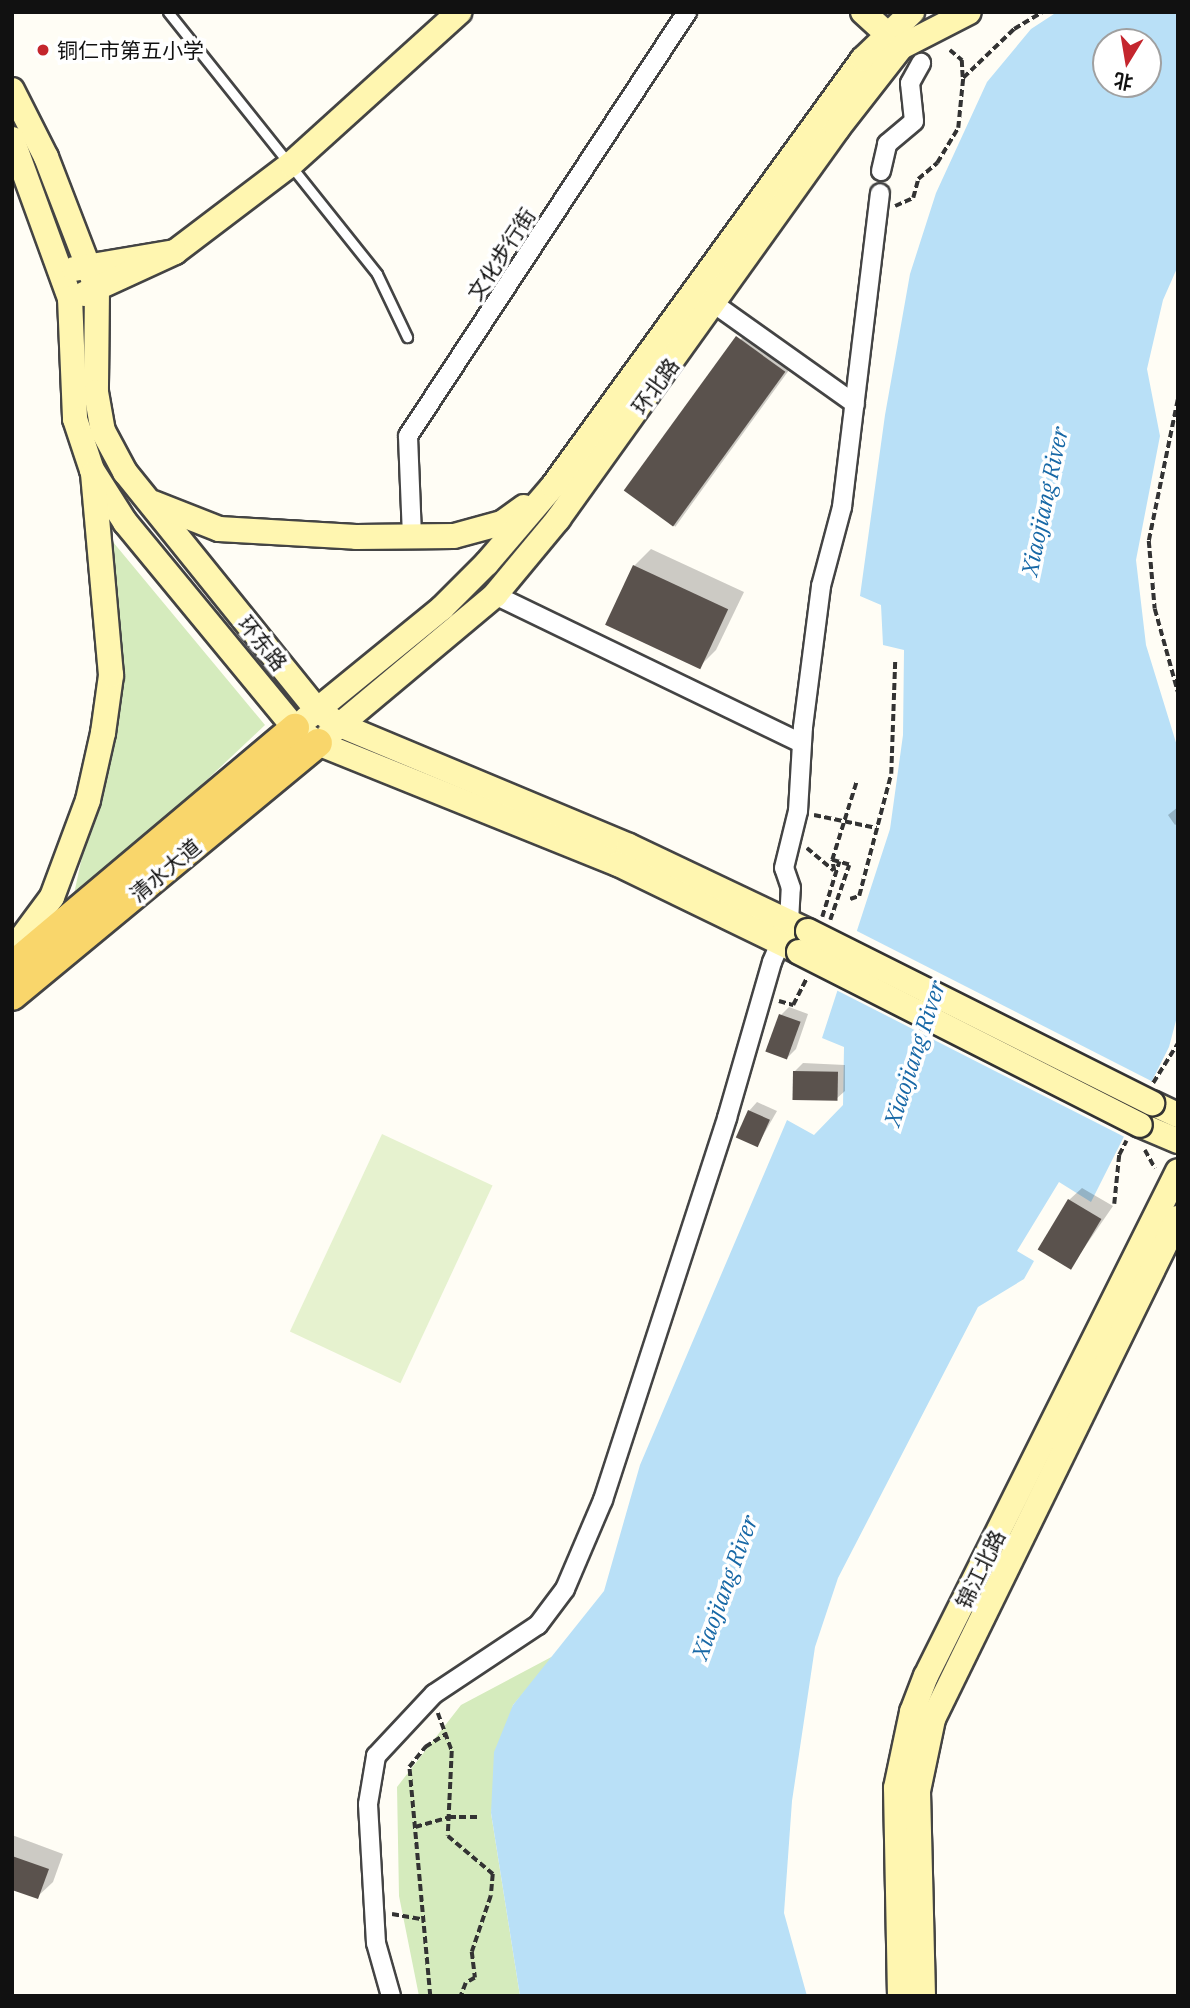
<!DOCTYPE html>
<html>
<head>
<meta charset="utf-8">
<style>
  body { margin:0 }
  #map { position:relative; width:1190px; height:2008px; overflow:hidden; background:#fffdf5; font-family:"IBM Plex Serif","Noto Sans SC",serif }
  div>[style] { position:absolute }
  .green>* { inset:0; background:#d5ebbd }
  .pitch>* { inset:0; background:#e6f2cf; transform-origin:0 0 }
  .water>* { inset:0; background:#b9e0f7 }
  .pier>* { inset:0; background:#fffdf5; transform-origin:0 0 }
  .shadow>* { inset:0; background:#0003; transform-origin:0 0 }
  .building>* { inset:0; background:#5a524d; transform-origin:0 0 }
  .path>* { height:3.5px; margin-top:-1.75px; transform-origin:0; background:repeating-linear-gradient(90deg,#333 0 7px,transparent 0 10.5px) }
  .roads { filter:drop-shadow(2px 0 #444) drop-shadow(-2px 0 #444) drop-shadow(0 2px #444) drop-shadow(0 -2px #444) }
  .lane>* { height:9px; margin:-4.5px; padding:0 4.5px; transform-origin:4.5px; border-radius:4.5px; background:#fff }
  .street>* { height:18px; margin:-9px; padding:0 9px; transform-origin:9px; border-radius:9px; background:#fff }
  .secondary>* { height:24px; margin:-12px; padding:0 12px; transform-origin:12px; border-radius:12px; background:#fff6b0 }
  .primary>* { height:28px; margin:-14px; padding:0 14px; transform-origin:14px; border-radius:14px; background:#f9d66b }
  .bridges { filter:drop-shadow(2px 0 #333) drop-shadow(-2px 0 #333) drop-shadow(0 2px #333) drop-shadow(0 -2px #333) }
  .secondary-bridge>* { height:24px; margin:-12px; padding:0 12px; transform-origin:12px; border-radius:12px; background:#fff6b0 }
  .dots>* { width:19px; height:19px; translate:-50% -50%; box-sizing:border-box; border:4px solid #fff; border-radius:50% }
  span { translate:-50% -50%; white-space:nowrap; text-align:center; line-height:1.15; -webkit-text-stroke:7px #fff; paint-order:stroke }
  .poi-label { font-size:21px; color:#111 }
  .left { translate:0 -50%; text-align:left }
  .street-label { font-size:21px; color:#111 }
  .water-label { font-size:23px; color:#1768a6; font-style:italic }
  .frame { position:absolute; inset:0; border:14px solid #111; pointer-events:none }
  .north { position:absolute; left:1092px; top:28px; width:70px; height:70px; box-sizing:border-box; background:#fff; border:2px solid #a0a0a0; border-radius:50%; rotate:191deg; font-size:19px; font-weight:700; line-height:28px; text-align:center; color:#111 }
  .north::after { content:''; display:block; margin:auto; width:24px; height:32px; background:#c4262e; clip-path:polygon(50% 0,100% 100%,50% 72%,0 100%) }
</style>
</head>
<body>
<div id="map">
  <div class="green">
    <i style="clip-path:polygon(113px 542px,265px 725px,71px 908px,105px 750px)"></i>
    <i style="clip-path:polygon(557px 1654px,513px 1705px,491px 1813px,520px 1996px,419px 1996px,399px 1896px,397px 1787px,461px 1705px)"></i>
  </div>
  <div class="pitch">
    <i style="left:382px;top:1134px;width:122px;height:218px;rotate:25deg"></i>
  </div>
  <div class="water">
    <i style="clip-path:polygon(evenodd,1057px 12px,1178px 12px,1178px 266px,1163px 300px,1147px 369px,1160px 436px,1136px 560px,1146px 645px,1178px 749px,1178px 1013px,1169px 1047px,1091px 1202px,1059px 1182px,1017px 1251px,1034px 1261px,1024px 1279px,978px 1307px,838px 1578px,815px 1647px,792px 1801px,784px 1913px,807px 1996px,520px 1996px,491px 1813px,494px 1752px,513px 1705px,604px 1591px,640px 1465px,787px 1120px,814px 1135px,843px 1105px,844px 1047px,822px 1038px,890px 829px,903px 735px,904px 650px,883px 645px,881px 605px,860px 596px,885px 415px,910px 274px,936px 193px,987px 82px,1031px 29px,1057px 12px,1106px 42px,1148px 42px,1148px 84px,1106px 84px,1106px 42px)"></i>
  </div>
  <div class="pier">
    <i style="left:851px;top:928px;width:342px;height:62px;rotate:27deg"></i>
  </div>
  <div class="shadow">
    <i style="left:755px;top:320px;width:57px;height:214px;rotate:36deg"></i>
    <i style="clip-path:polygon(651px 549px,744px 592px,716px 650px,699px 667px,634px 566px)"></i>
    <i style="clip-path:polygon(1178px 807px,1178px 823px,1175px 825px,1168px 815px)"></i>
    <i style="clip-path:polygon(789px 1007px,808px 1014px,796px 1049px,788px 1057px,781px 1015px)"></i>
    <i style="clip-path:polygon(803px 1063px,845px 1065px,845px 1091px,836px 1099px,794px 1072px)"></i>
    <i style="clip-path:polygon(757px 1102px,777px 1111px,757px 1146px,749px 1111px)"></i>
    <i style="clip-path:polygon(1082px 1188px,1113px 1206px,1071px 1267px,1069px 1200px)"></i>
    <i style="clip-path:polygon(12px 1835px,63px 1854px,53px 1882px,37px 1897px,12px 1888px)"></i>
  </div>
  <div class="building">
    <i style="left:736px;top:336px;width:61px;height:191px;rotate:36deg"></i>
    <i style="left:633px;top:565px;width:105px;height:66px;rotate:25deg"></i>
    <i style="left:779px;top:1014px;width:23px;height:40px;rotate:20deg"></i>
    <i style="left:793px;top:1071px;width:45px;height:29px;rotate:1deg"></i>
    <i style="left:748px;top:1110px;width:24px;height:30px;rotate:24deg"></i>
    <i style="left:1068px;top:1199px;width:39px;height:59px;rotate:31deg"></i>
    <i style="clip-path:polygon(12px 1856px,49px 1869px,38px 1899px,12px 1890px)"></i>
  </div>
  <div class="path">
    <i style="left:950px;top:50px;width:16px;rotate:40deg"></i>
    <i style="left:962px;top:60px;width:18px;rotate:87deg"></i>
    <i style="left:963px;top:78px;width:71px;rotate:-43.9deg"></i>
    <i style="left:1014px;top:29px;width:33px;rotate:-31deg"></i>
    <i style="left:895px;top:206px;width:20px;rotate:-24deg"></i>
    <i style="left:913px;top:198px;width:20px;rotate:-75deg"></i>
    <i style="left:918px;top:179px;width:25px;rotate:-40deg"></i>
    <i style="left:937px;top:163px;width:41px;rotate:-59deg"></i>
    <i style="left:958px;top:128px;width:50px;rotate:-84.3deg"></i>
    <i style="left:1178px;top:400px;width:144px;rotate:101.6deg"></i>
    <i style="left:1149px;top:541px;width:68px;rotate:85deg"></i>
    <i style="left:1155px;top:609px;width:86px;rotate:74.5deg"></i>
    <i style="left:814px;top:815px;width:64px;rotate:11.7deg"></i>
    <i style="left:807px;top:848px;width:35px;rotate:40deg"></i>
    <i style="left:834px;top:871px;width:11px;rotate:-100deg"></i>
    <i style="left:850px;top:899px;width:9px;rotate:-18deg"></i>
    <i style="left:859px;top:896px;width:126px;rotate:-75.3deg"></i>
    <i style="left:891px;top:774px;width:113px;rotate:-88deg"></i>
    <i style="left:822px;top:917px;width:58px;rotate:-72.8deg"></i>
    <i style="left:830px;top:920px;width:58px;rotate:-70.9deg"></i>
    <i style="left:849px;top:865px;width:18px;rotate:-164deg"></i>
    <i style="left:832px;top:860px;width:81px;rotate:-72.7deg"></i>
    <i style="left:779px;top:1001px;width:15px;rotate:16deg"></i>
    <i style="left:793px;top:1005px;width:29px;rotate:-63deg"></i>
    <i style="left:1153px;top:1083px;width:47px;rotate:-58deg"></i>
    <i style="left:1145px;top:1150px;width:21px;rotate:61deg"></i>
    <i style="left:1114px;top:1204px;width:49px;rotate:-84.2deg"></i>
    <i style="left:1119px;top:1155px;width:16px;rotate:-63deg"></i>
    <i style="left:438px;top:1713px;width:40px;rotate:69.8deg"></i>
    <i style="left:452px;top:1751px;width:85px;rotate:92.7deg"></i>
    <i style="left:448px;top:1836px;width:59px;rotate:40.2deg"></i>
    <i style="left:493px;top:1874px;width:22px;rotate:95deg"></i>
    <i style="left:491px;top:1896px;width:59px;rotate:108.7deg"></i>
    <i style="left:472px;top:1952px;width:26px;rotate:83deg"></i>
    <i style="left:475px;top:1978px;width:10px;rotate:151deg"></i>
    <i style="left:466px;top:1983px;width:14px;rotate:111deg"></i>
    <i style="left:415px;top:1827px;width:35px;rotate:-16deg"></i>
    <i style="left:449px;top:1817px;width:31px"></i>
    <i style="left:392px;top:1914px;width:29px;rotate:10deg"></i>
    <i style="left:430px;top:1996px;width:230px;rotate:-95.2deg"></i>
    <i style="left:409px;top:1767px;width:26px;rotate:-51deg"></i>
    <i style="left:425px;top:1747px;width:25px;rotate:-32deg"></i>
  </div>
  <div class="roads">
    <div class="lane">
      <i style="left:168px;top:12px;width:335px;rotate:51.4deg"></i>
      <i style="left:377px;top:274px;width:70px;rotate:64.5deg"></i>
    </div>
    <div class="street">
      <i style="left:881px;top:171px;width:28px;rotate:-77deg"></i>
      <i style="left:887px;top:144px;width:35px;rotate:-40deg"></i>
      <i style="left:914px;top:121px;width:38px;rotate:-96deg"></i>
      <i style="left:910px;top:83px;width:23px;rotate:-61deg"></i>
      <i style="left:713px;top:303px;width:174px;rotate:35.4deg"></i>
      <i style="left:412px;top:536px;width:100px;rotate:-92.3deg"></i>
      <i style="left:408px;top:436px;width:508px;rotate:-56.65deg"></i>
      <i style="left:495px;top:595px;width:340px;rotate:25.8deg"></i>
      <i style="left:391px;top:1996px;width:55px;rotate:-105.8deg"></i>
      <i style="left:376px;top:1943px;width:139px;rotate:-93.3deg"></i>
      <i style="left:368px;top:1804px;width:49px;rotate:-80.5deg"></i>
      <i style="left:376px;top:1756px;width:85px;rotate:-46.9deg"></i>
      <i style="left:434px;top:1694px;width:125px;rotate:-33.6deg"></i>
      <i style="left:538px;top:1625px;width:45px;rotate:-53.1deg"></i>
      <i style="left:565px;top:1589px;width:97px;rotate:-66.9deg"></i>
      <i style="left:603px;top:1500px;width:402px;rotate:-72deg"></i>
      <i style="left:727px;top:1118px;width:162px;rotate:-73.9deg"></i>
      <i style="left:772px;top:962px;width:43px;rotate:-67deg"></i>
      <i style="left:789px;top:922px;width:34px;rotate:-87deg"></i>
      <i style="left:791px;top:888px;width:21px;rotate:-109deg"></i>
      <i style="left:784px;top:868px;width:59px;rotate:-76.2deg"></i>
      <i style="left:798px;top:811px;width:84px;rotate:-86.6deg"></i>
      <i style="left:803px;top:727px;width:142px;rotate:-82.7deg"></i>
      <i style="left:821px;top:586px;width:82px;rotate:-75.1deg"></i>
      <i style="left:842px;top:507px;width:316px;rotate:-83.1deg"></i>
    </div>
    <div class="secondary">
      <i style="left:863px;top:12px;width:47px;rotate:42.4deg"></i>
      <i style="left:12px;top:90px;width:75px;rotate:63.1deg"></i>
      <i style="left:46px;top:157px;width:142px;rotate:68.9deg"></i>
      <i style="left:97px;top:289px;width:103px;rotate:90.6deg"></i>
      <i style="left:96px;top:392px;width:40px;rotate:80deg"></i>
      <i style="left:103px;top:431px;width:47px;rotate:61.8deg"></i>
      <i style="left:125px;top:472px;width:306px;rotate:51.1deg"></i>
      <i style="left:317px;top:710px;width:27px;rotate:33deg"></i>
      <i style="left:340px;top:725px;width:313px;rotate:22.7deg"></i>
      <i style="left:629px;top:846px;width:198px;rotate:25.4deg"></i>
      <i style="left:12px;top:139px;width:169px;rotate:70deg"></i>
      <i style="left:70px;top:298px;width:121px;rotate:87.6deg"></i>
      <i style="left:75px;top:419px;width:54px;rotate:71.6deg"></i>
      <i style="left:92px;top:470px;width:62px;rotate:57.6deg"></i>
      <i style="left:125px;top:522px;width:267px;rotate:50.5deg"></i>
      <i style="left:295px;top:728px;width:27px;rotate:33deg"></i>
      <i style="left:318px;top:743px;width:323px;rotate:22deg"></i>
      <i style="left:618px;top:864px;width:201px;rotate:25.9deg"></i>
      <i style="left:175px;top:252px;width:146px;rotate:-37.2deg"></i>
      <i style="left:291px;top:164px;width:227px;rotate:-42.1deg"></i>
      <i style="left:74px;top:269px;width:102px;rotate:-9.6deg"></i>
      <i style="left:175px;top:252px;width:100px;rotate:155.2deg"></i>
      <i style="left:153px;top:503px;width:71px;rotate:21.5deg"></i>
      <i style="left:219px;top:529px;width:137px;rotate:3.3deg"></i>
      <i style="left:356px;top:537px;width:98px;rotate:-0.6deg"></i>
      <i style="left:454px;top:536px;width:50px;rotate:-15.2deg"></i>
      <i style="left:502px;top:523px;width:27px;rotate:-36deg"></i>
      <i style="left:306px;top:719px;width:176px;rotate:-39.2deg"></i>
      <i style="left:442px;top:608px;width:64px;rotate:-45deg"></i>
      <i style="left:487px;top:563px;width:101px;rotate:-49.4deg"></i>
      <i style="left:553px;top:486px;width:528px;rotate:-54.02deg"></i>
      <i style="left:863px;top:59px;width:68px;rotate:-43.8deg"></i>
      <i style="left:329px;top:734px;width:217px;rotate:-39.9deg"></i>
      <i style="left:495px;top:595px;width:99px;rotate:-50.3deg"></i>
      <i style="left:558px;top:519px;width:480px;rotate:-54.4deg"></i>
      <i style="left:837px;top:129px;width:104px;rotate:-52deg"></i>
      <i style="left:901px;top:47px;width:76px;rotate:-27.2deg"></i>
      <i style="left:12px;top:951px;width:67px;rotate:-53.5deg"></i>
      <i style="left:52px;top:897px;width:103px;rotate:-69.6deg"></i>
      <i style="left:88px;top:800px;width:69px;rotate:-77.4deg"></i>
      <i style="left:103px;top:733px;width:59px;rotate:-82.1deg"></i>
      <i style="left:111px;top:675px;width:202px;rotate:-95.1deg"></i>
      <i style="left:1152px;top:1103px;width:29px;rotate:25deg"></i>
      <i style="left:1140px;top:1125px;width:41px;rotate:22.8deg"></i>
      <i style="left:900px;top:1996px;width:208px;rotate:-91.1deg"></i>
      <i style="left:896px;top:1788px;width:78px;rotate:-78.1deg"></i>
      <i style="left:912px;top:1712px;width:39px;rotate:-69deg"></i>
      <i style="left:926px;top:1676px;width:564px;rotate:-63.48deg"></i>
      <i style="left:923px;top:1996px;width:205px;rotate:-91.4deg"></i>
      <i style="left:918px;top:1791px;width:74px;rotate:-78.2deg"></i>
      <i style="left:933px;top:1719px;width:558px;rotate:-63.94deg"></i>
    </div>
    <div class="primary">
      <i style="left:12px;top:966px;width:370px;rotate:-40.1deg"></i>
      <i style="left:12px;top:996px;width:397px;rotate:-39.6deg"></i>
    </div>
  </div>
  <div class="bridges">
    <div class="secondary-bridge">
      <i style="left:808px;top:931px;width:385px;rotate:26.6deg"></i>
      <i style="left:799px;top:952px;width:382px;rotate:26.9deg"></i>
    </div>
  </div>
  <div class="dots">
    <i style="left:43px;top:50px;background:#c4262e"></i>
  </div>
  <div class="poi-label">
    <span class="left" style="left:57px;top:50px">铜仁市第五小学</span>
  </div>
  <div class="street-label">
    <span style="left:501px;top:254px;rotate:-57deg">文化步行街</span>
    <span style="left:655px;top:386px;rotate:-54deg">环北路</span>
    <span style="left:263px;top:643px;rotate:51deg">环东路</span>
    <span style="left:165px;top:870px;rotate:-40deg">清水大道</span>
    <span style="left:980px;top:1569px;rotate:-64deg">锦江北路</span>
  </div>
  <div class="water-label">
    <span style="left:1044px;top:501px;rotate:-78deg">Xiaojiang River</span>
    <span style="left:914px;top:1053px;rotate:-72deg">Xiaojiang River</span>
    <span style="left:724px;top:1587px;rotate:-70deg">Xiaojiang River</span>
  </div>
  <div class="frame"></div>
  <div class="north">北</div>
</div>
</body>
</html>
